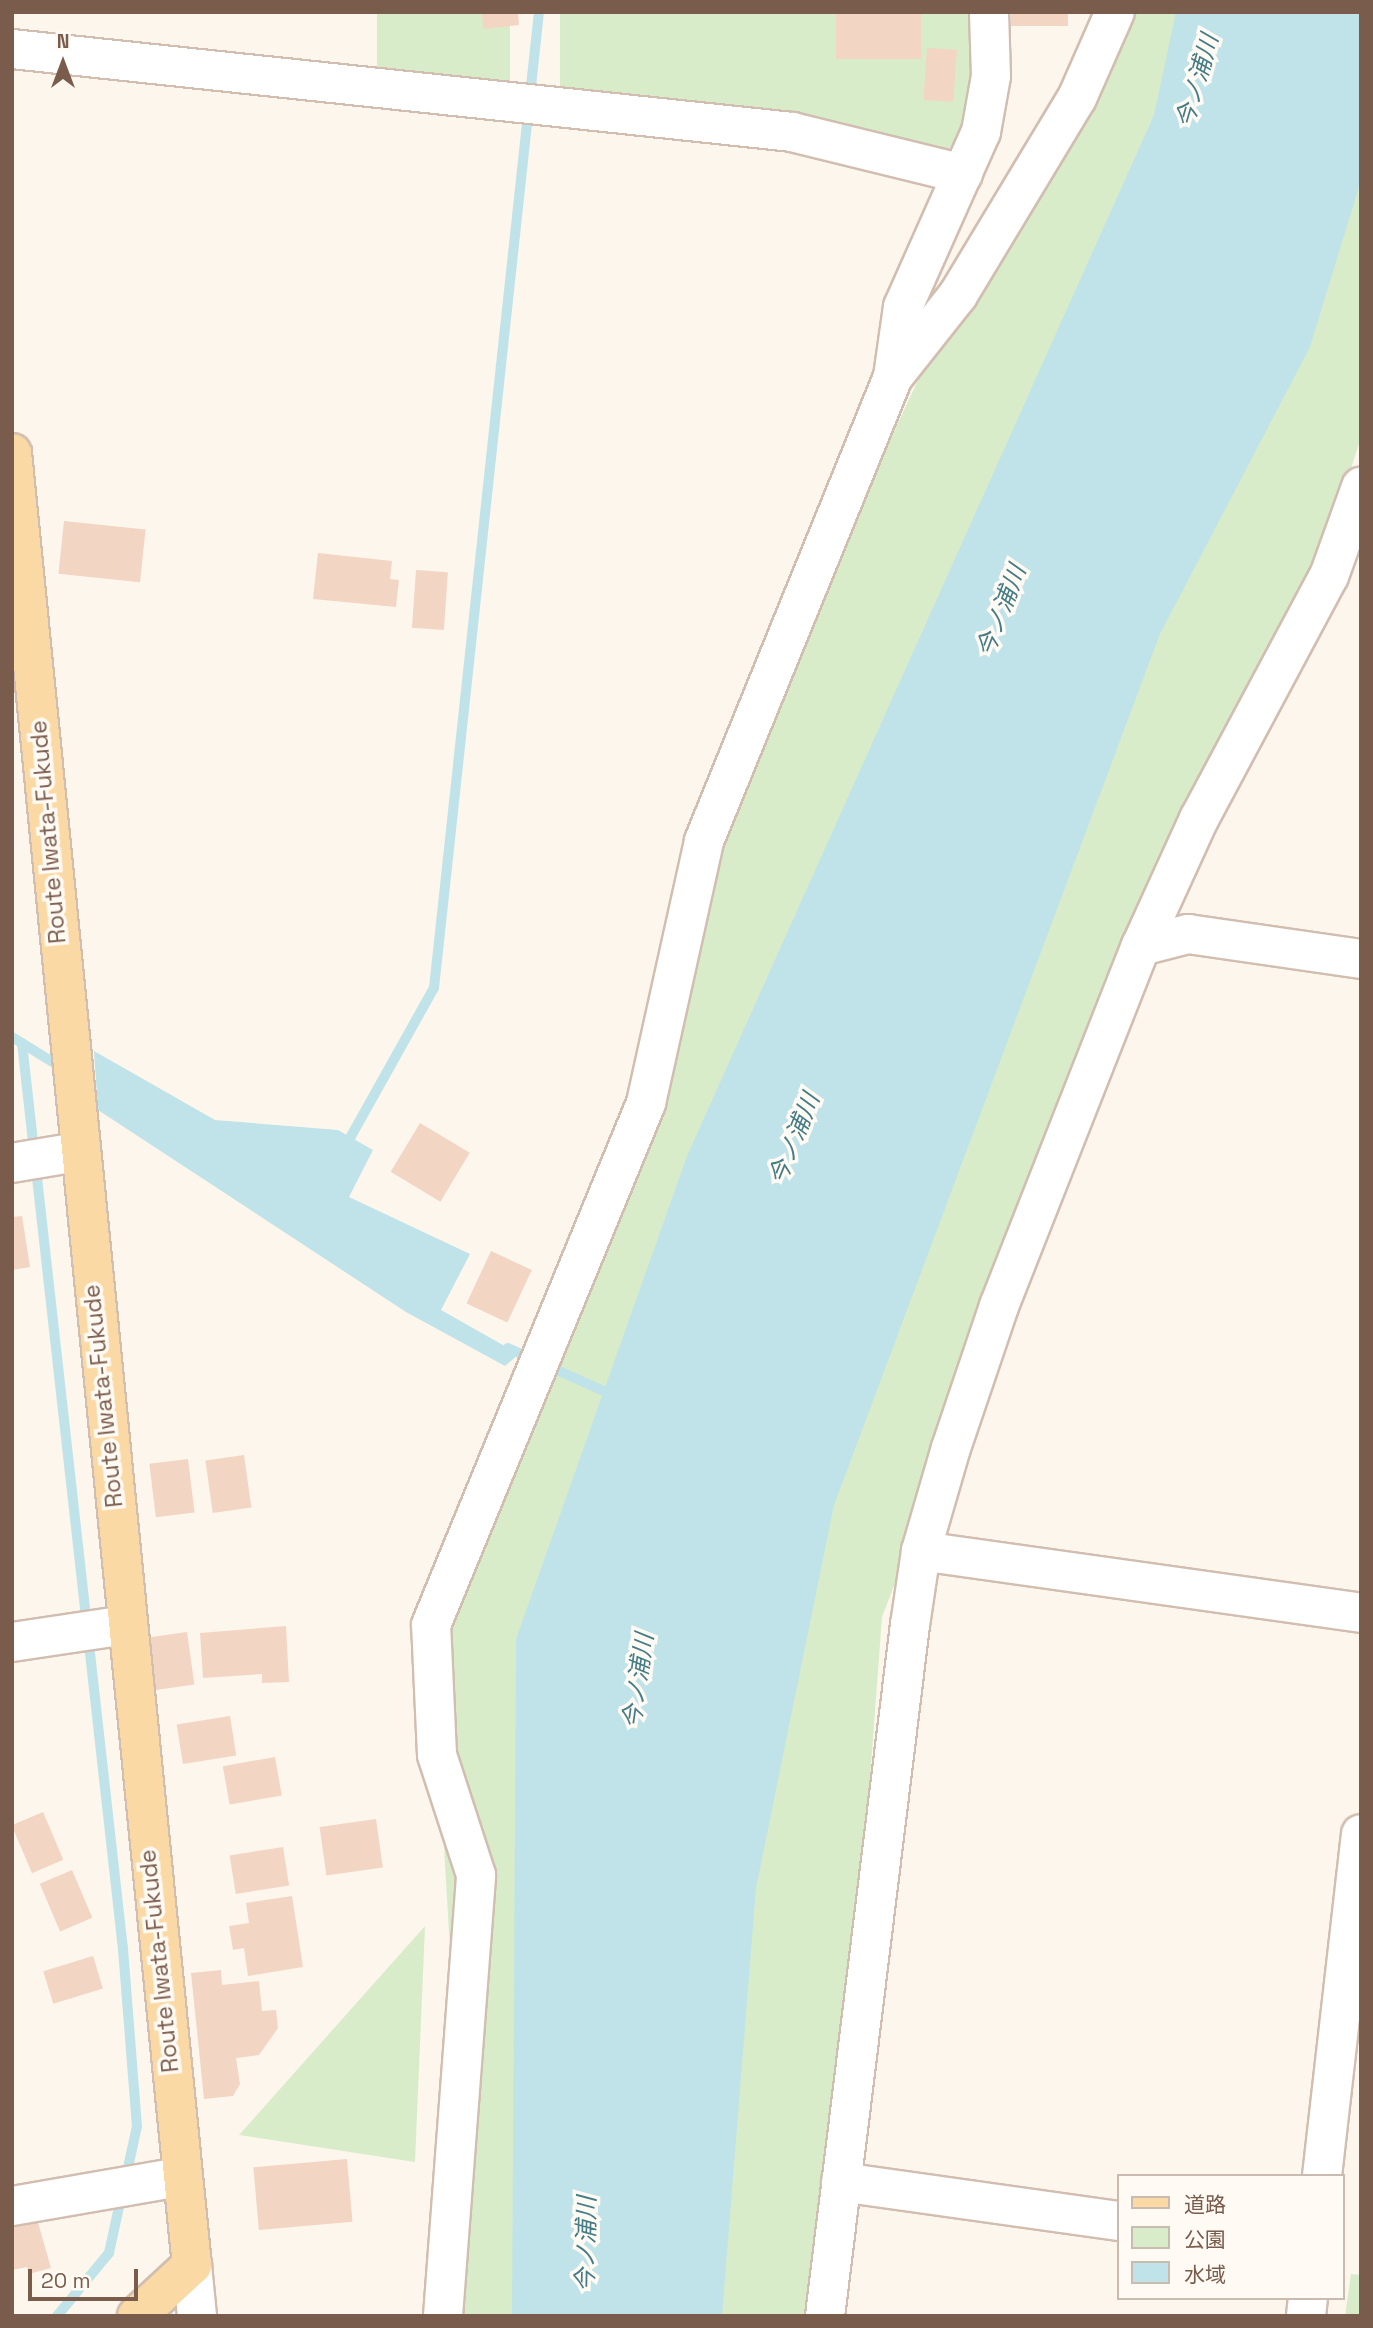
<!DOCTYPE html>
<html>
<head>
<meta charset="utf-8">
<style>
  body { margin:0 }
  #map { position:relative; width:1373px; height:2328px; overflow:hidden; background:#fdf6ec; font-family:"Space Grotesk","Noto Sans JP",sans-serif }
  div>[style] { position:absolute }
  .green>* { inset:0; background:#d8ecc9; transform-origin:0 0 }
  .water>* { inset:0; background:#bfe3e8 }
  .stream>* { height:10px; margin:-5px; padding:0 5px; transform-origin:5px; border-radius:5px; background:#bfe3e8 }
  .building>* { inset:0; background:#f3d5c3; transform-origin:0 0 }
  .roads { filter:drop-shadow(2px 0 #d1beb0) drop-shadow(-2px 0 #d1beb0) drop-shadow(0 2px #d1beb0) drop-shadow(0 -2px #d1beb0) }
  .minor>* { height:38px; margin:-19px; padding:0 19px; transform-origin:19px; border-radius:19px; background:#fff }
  .major>* { height:38px; margin:-19px; padding:0 19px; transform-origin:19px; border-radius:19px; background:#fbd9a5 }
  span { translate:-50% -50%; white-space:nowrap; text-align:center; line-height:1.15; -webkit-text-stroke:7px #fffaf3; paint-order:stroke }
  .street-label { font-size:23px; color:#7a5c4d }
  .water-label { font-size:24px; color:#437c86; font-style:italic }
  .frame { position:absolute; inset:0; border:14px solid #7a5c4d; pointer-events:none }
  .legend { position:absolute; left:1117px; top:2174px; width:228px; height:126px; box-sizing:border-box; background:#fffaf3; border:2px solid #cabbb1; margin:0; padding:9px 12px; list-style:none; font-size:21px; color:#7a5c4d }
  .legend li { display:flex; align-items:center; gap:14px; height:35px }
  .legend b { width:35px; border:2px solid #cabbb1 }
  .north { position:absolute; left:28px; top:28px; width:70px; height:70px; -webkit-text-stroke:5px #fffaf3; paint-order:stroke; rotate:0deg; font-size:19px; font-weight:700; line-height:28px; text-align:center; color:#7a5c4d }
  .north::after { content:''; display:block; margin:auto; width:24px; height:32px; background:#7a5c4d; clip-path:polygon(50% 0,100% 100%,50% 72%,0 100%) }
  .scale { position:absolute; left:28px; top:2269px; width:110px; height:32px; box-sizing:border-box; border:4px solid #7a5c4d; border-top:0; padding-left:9px; font-size:21px; line-height:24px; white-space:nowrap; color:#7a5c4d; -webkit-text-stroke:5px #fffaf3; paint-order:stroke }
</style>
</head>
<body>
<div id="map">
  <div class="green">
    <i style="left:377px;top:12px;width:133px;height:74px"></i>
    <i style="clip-path:polygon(560px 12px,972px 12px,975px 108px,945px 155px,560px 94px)"></i>
    <i style="clip-path:polygon(1099px 12px,1361px 12px,1361px 437px,1300px 630px,1125px 986px,882px 1617px,830px 2316px,432px 2316px,460px 2120px,431px 1625px,606px 1201px,714px 815px,958px 295px)"></i>
    <i style="clip-path:polygon(425px 1926px,415px 2162px,239px 2135px)"></i>
    <i style="clip-path:polygon(1351px 2274px,1361px 2275px,1361px 2316px,1345px 2316px)"></i>
  </div>
  <div class="water">
    <i style="clip-path:polygon(1176px 12px,1361px 12px,1361px 180px,1310px 347px,1160px 634px,834px 1505px,756px 1888px,722px 2316px,512px 2316px,516px 1639px,687px 1156px,1154px 115px)"></i>
    <i style="clip-path:polygon(94px 1051px,215px 1120px,338px 1130px,373px 1150px,349px 1197px,470px 1254px,441px 1310px,519px 1354px,505px 1366px,406px 1312px,98px 1110px)"></i>
  </div>
  <div class="stream">
    <i style="left:12px;top:1037px;width:61px;rotate:31.6deg"></i>
    <i style="left:22px;top:1043px;width:912px;rotate:83.64deg"></i>
    <i style="left:123px;top:1949px;width:178px;rotate:85.5deg"></i>
    <i style="left:137px;top:2126px;width:52px;rotate:102.2deg"></i>
    <i style="left:345px;top:1147px;width:182px;rotate:-60.8deg"></i>
    <i style="left:434px;top:988px;width:982px;rotate:-83.86deg"></i>
    <i style="left:508px;top:1348px;width:117px;rotate:24.2deg"></i>
    <i style="left:57px;top:2316px;width:82px;rotate:-50.5deg"></i>
    <i style="left:109px;top:2253px;width:61px;rotate:-77.8deg"></i>
  </div>
  <div class="building">
    <i style="clip-path:polygon(482px 12px,518px 12px,519px 25px,483px 29px)"></i>
    <i style="left:836px;top:12px;width:85px;height:47px"></i>
    <i style="left:1011px;top:12px;width:57px;height:14px"></i>
    <i style="left:927px;top:48px;width:30px;height:52px;rotate:4deg"></i>
    <i style="left:64px;top:521px;width:82px;height:53px;rotate:6deg"></i>
    <i style="clip-path:polygon(318px 553px,392px 561px,390px 579px,399px 580px,396px 607px,313px 599px)"></i>
    <i style="left:416px;top:570px;width:32px;height:58px;rotate:4deg"></i>
    <i style="left:420px;top:1123px;width:58px;height:57px;rotate:31deg"></i>
    <i style="clip-path:polygon(22px 1216px,30px 1267px,12px 1270px,12px 1217px)"></i>
    <i style="left:491px;top:1251px;width:45px;height:58px;rotate:25deg"></i>
    <i style="left:244px;top:1455px;width:53px;height:39px;rotate:82deg"></i>
    <i style="left:188px;top:1459px;width:54px;height:39px;rotate:83deg"></i>
    <i style="clip-path:polygon(286px 1626px,289px 1682px,262px 1683px,262px 1674px,203px 1678px,200px 1633px)"></i>
    <i style="left:187px;top:1632px;width:53px;height:39px;rotate:82deg"></i>
    <i style="left:230px;top:1716px;width:40px;height:54px;rotate:81deg"></i>
    <i style="left:275px;top:1757px;width:39px;height:53px;rotate:80deg"></i>
    <i style="left:43px;top:1812px;width:52px;height:34px;rotate:67deg"></i>
    <i style="left:376px;top:1819px;width:49px;height:57px;rotate:82deg"></i>
    <i style="left:283px;top:1847px;width:39px;height:54px;rotate:81deg"></i>
    <i style="left:72px;top:1870px;width:52px;height:35px;rotate:67deg"></i>
    <i style="clip-path:polygon(292px 1896px,303px 1967px,248px 1976px,244px 1948px,233px 1950px,229px 1926px,249px 1923px,246px 1903px)"></i>
    <i style="left:93px;top:1956px;width:34px;height:52px;rotate:73deg"></i>
    <i style="clip-path:polygon(221px 1970px,222px 1985px,259px 1981px,262px 2011px,276px 2010px,278px 2028px,259px 2055px,236px 2058px,240px 2084px,233px 2096px,204px 2099px,191px 1973px)"></i>
    <i style="left:347px;top:2159px;width:63px;height:94px;rotate:85deg"></i>
    <i style="clip-path:polygon(37px 2219px,51px 2268px,29px 2274px,27px 2267px,12px 2270px,12px 2226px)"></i>
  </div>
  <div class="roads">
    <div class="minor">
      <i style="left:12px;top:49px;width:784px;rotate:6.07deg"></i>
      <i style="left:792px;top:132px;width:176px;rotate:13.8deg"></i>
      <i style="left:893px;top:377px;width:71px;rotate:-81.9deg"></i>
      <i style="left:903px;top:307px;width:192px;rotate:-66deg"></i>
      <i style="left:981px;top:132px;width:57px;rotate:-79.9deg"></i>
      <i style="left:991px;top:76px;width:64px;rotate:-91.8deg"></i>
      <i style="left:1141px;top:946px;width:49px;rotate:-14.3deg"></i>
      <i style="left:1188px;top:934px;width:175px;rotate:8.2deg"></i>
      <i style="left:12px;top:1163px;width:67px;rotate:-9.5deg"></i>
      <i style="left:921px;top:1551px;width:444px;rotate:8deg"></i>
      <i style="left:12px;top:1642px;width:115px;rotate:-8.5deg"></i>
      <i style="left:1322px;top:2176px;width:344px;rotate:-83.5deg"></i>
      <i style="left:841px;top:2182px;width:281px;rotate:8deg"></i>
      <i style="left:12px;top:2206px;width:170px;rotate:-9.8deg"></i>
      <i style="left:192px;top:2265px;width:51px;rotate:84.4deg"></i>
      <i style="left:443px;top:2316px;width:442px;rotate:-85.7deg"></i>
      <i style="left:476px;top:1875px;width:126px;rotate:-108deg"></i>
      <i style="left:437px;top:1755px;width:130px;rotate:-92.6deg"></i>
      <i style="left:431px;top:1625px;width:565px;rotate:-67.61deg"></i>
      <i style="left:646px;top:1103px;width:268px;rotate:-77.5deg"></i>
      <i style="left:704px;top:841px;width:501px;rotate:-67.84deg"></i>
      <i style="left:893px;top:377px;width:105px;rotate:-51.6deg"></i>
      <i style="left:958px;top:295px;width:230px;rotate:-58.9deg"></i>
      <i style="left:1077px;top:98px;width:94px;rotate:-66.2deg"></i>
      <i style="left:825px;top:2316px;width:696px;rotate:-82.99deg"></i>
      <i style="left:910px;top:1625px;width:75px;rotate:-81.5deg"></i>
      <i style="left:921px;top:1551px;width:107px;rotate:-73.8deg"></i>
      <i style="left:951px;top:1448px;width:150px;rotate:-71.3deg"></i>
      <i style="left:999px;top:1306px;width:387px;rotate:-68.5deg"></i>
      <i style="left:1141px;top:946px;width:140px;rotate:-65.5deg"></i>
      <i style="left:1199px;top:819px;width:276px;rotate:-61.9deg"></i>
      <i style="left:1329px;top:576px;width:95px;rotate:-70.2deg"></i>
      <i style="left:1306px;top:2316px;width:18px;rotate:-84deg"></i>
    </div>
    <div class="major">
      <i style="left:12px;top:453px;width:1821px;rotate:84.33deg"></i>
      <i style="left:192px;top:2265px;width:75px;rotate:137.2deg"></i>
    </div>
  </div>
  <div class="street-label">
    <span style="left:48px;top:832px;rotate:-95deg">Route Iwata-Fukude</span>
    <span style="left:103px;top:1396px;rotate:-96deg">Route Iwata-Fukude</span>
    <span style="left:159px;top:1961px;rotate:-96deg">Route Iwata-Fukude</span>
  </div>
  <div class="water-label">
    <span style="left:1197px;top:81px;rotate:-74deg">今ノ浦川</span>
    <span style="left:1001px;top:611px;rotate:-69deg">今ノ浦川</span>
    <span style="left:794px;top:1139px;rotate:-68deg">今ノ浦川</span>
    <span style="left:638px;top:1681px;rotate:-82deg">今ノ浦川</span>
    <span style="left:586px;top:2244px;rotate:-89deg">今ノ浦川</span>
  </div>
  <div class="frame"></div>
  <ul class="legend">
  <li><b style="height:9px;background:#fbd9a5"></b>道路</li>
  <li><b style="height:19px;background:#d8ecc9"></b>公園</li>
  <li><b style="height:19px;background:#bfe3e8"></b>水域</li>
  </ul>
  <div class="north">N</div>
  <div class="scale">20 m</div>
</div>
</body>
</html>
